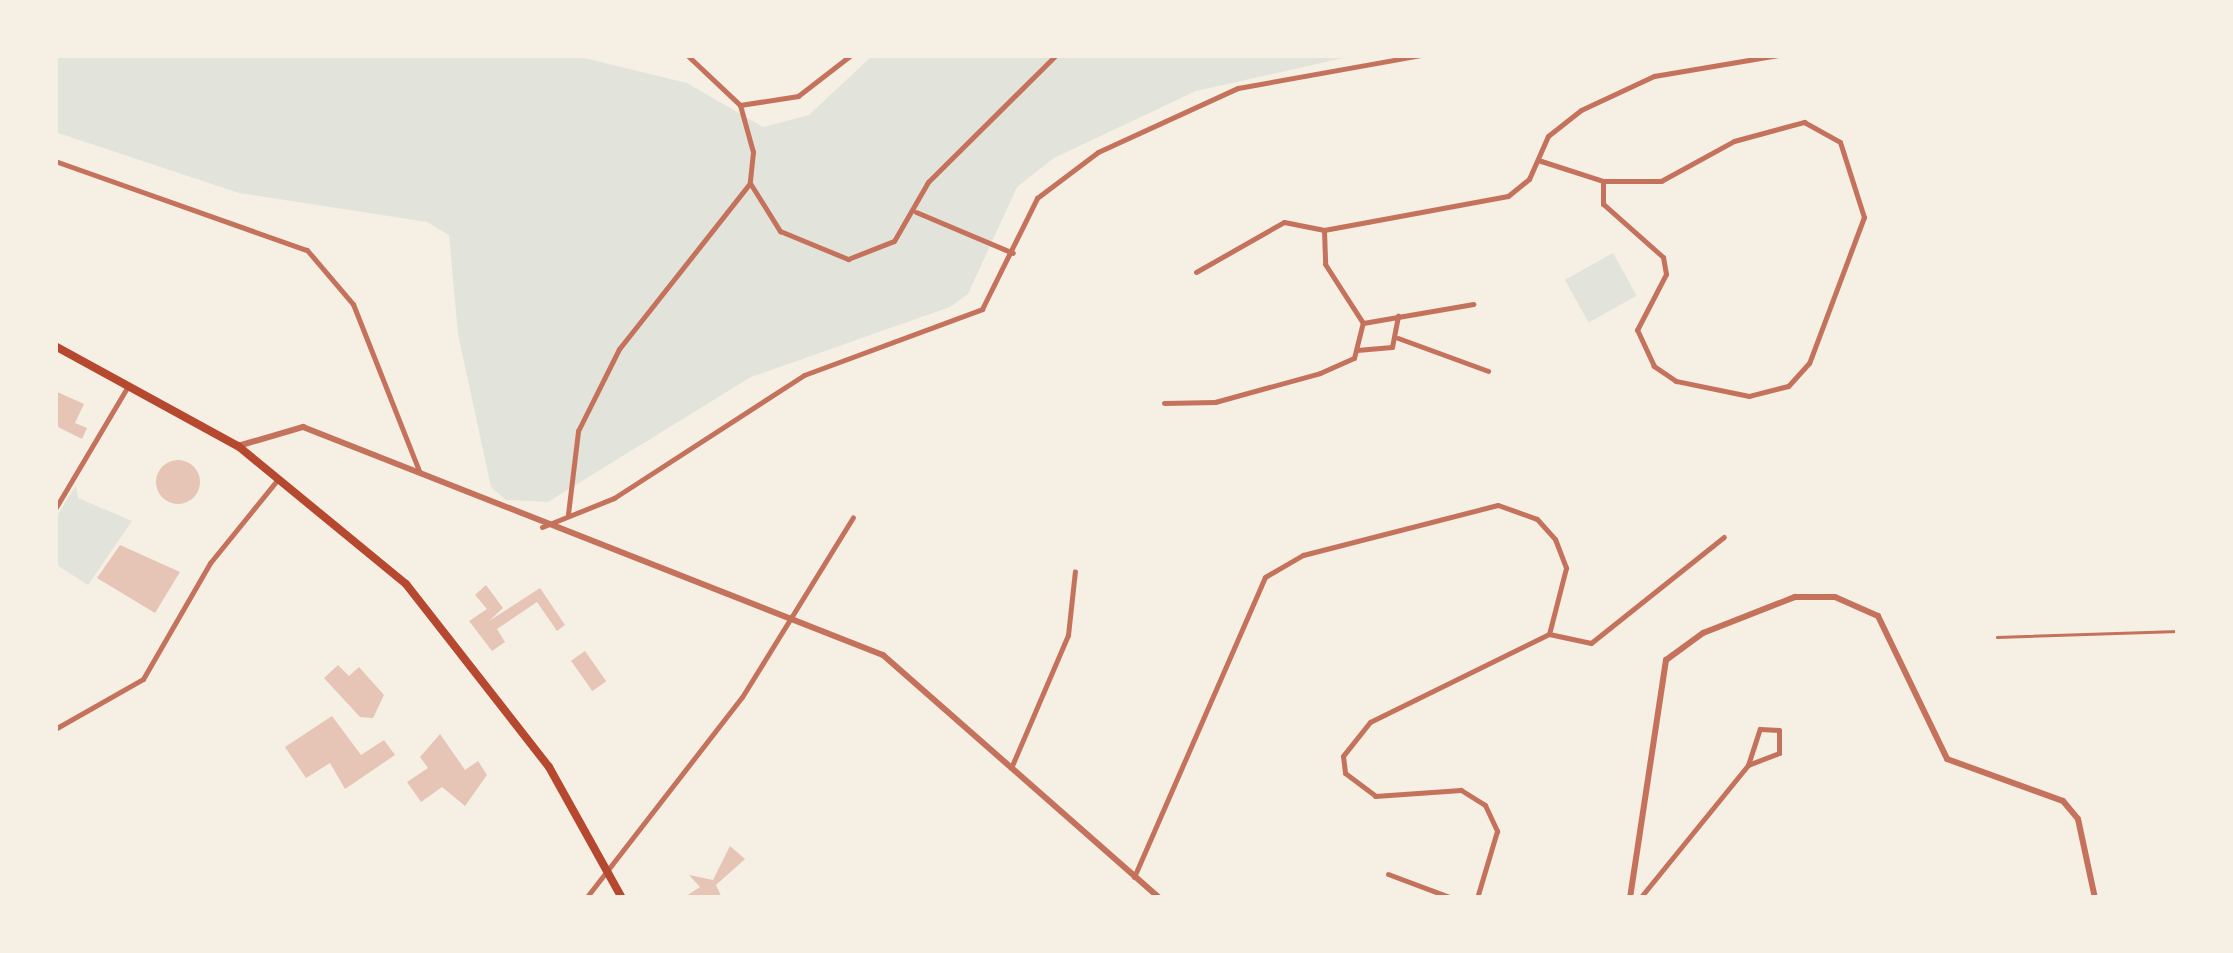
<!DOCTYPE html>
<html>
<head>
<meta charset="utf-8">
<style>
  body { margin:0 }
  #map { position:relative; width:2233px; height:953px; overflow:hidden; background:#f6efe4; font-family:"DejaVu Sans",sans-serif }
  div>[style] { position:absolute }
  .green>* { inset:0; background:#e2e4dc; transform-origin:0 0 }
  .building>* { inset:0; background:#e6c5b7; transform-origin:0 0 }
  .round { border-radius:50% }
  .service>* { height:2.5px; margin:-1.25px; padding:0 1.25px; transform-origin:1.25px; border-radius:1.25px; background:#c5725c }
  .minor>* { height:5px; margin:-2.5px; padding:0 2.5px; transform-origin:2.5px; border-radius:2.5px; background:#c5725c }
  .tertiary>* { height:6px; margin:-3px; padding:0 3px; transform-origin:3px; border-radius:3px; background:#c5725c }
  .primary>* { height:8px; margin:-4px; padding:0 4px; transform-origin:4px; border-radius:4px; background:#b5482f }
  span { translate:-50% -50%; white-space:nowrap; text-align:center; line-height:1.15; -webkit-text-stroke:8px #f6efe4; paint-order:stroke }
  .frame { position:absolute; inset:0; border:58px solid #f6efe4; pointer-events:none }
</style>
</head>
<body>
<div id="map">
  <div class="green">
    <i style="clip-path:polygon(55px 55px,576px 56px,687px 83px,763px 127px,809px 115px,873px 55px,1357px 55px,1196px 91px,1054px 158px,1017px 187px,968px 294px,950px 307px,751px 377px,548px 502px,506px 500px,491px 487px,458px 334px,449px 235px,427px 222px,239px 193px,55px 132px)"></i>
    <i style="left:1613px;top:253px;width:49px;height:55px;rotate:61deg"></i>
    <i style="clip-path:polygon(76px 485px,78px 498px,132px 521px,88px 585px,55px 564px,55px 519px)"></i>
  </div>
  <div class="building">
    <i style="clip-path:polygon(55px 391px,84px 404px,75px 423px,87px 428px,82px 439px,58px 427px)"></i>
    <i class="round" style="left:156px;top:460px;width:44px;height:44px"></i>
    <i style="clip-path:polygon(120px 545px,180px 572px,155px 613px,97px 578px)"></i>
    <i style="clip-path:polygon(486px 585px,503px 608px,489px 621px,540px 588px,565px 625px,557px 631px,537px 602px,497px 629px,505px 642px,492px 651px,469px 621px,487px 609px,475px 595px)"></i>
    <i style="left:585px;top:651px;width:37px;height:17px;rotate:55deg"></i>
    <i style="clip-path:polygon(338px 665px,349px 676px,359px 667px,384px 695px,373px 718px,360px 717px,324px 678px)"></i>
    <i style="clip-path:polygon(332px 716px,361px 755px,384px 740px,395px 755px,345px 789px,330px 763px,306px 778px,285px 747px)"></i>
    <i style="clip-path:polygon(440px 734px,465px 770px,478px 761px,487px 775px,465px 806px,442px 787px,421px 802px,407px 782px,428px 768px,420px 757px)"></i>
    <i style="clip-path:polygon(730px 846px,745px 859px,716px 885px,722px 898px,683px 898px,700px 887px,689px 875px,713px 880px)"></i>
  </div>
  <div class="service">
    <i style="left:1997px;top:637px;width:181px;rotate:-1.9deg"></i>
  </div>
  <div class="minor">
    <i style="left:687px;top:55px;width:73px;rotate:43.3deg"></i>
    <i style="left:740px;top:105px;width:49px;rotate:74.5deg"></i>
    <i style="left:753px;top:152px;width:31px;rotate:96deg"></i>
    <i style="left:750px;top:183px;width:57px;rotate:58deg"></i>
    <i style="left:780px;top:231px;width:74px;rotate:22.4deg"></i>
    <i style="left:848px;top:259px;width:49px;rotate:-21.4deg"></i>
    <i style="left:894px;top:241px;width:68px;rotate:-60deg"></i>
    <i style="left:928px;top:182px;width:180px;rotate:-44.8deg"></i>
    <i style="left:740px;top:105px;width:59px;rotate:-8.8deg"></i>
    <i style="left:798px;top:96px;width:67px;rotate:-37.7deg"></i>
    <i style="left:1804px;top:122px;width:41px;rotate:29.1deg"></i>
    <i style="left:1840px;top:142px;width:79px;rotate:72.3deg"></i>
    <i style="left:1864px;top:217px;width:156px;rotate:110.6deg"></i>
    <i style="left:1809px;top:363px;width:31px;rotate:132deg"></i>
    <i style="left:1788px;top:386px;width:40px;rotate:165.6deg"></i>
    <i style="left:1749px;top:396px;width:75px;rotate:-168.4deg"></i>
    <i style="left:1676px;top:381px;width:27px;rotate:-146deg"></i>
    <i style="left:1654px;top:366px;width:40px;rotate:-115deg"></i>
    <i style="left:1637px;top:330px;width:63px;rotate:-62.6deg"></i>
    <i style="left:1666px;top:274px;width:17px;rotate:-100deg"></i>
    <i style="left:1663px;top:257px;width:80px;rotate:-138.5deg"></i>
    <i style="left:1603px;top:204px;width:23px;rotate:-90deg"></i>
    <i style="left:1603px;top:181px;width:58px"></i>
    <i style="left:1661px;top:181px;width:83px;rotate:-28.7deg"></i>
    <i style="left:1734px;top:141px;width:73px;rotate:-15.2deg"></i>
    <i style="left:1538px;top:160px;width:68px;rotate:17.9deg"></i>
    <i style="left:55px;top:161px;width:267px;rotate:19.5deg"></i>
    <i style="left:307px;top:250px;width:71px;rotate:49.6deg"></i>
    <i style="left:353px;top:304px;width:180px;rotate:68.4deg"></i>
    <i style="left:916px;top:212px;width:105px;rotate:22.9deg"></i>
    <i style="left:1324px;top:230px;width:34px;rotate:88deg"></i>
    <i style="left:1325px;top:264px;width:70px;rotate:57.2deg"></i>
    <i style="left:1363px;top:323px;width:112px;rotate:-9.8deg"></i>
    <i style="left:1196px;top:272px;width:101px;rotate:-29.6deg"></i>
    <i style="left:1284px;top:222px;width:41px;rotate:11.3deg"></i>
    <i style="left:1324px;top:230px;width:187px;rotate:-10.5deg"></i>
    <i style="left:1508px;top:196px;width:27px;rotate:-39deg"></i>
    <i style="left:1529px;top:179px;width:47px;rotate:-66.2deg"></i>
    <i style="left:1548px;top:136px;width:42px;rotate:-38.2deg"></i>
    <i style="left:1581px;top:110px;width:81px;rotate:-25deg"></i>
    <i style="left:1654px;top:76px;width:126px;rotate:-9.6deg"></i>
    <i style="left:1398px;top:338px;width:96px;rotate:20.1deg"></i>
    <i style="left:1357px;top:350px;width:35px;rotate:-5deg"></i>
    <i style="left:1392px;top:347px;width:32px;rotate:-79deg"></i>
    <i style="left:1164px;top:403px;width:51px;rotate:-1.1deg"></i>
    <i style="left:1215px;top:402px;width:109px;rotate:-15.4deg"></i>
    <i style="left:1320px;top:373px;width:37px;rotate:-24deg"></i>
    <i style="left:1354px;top:358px;width:36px;rotate:-76deg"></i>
    <i style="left:55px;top:509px;width:143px;rotate:-59.3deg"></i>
    <i style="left:568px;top:514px;width:84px;rotate:-83.1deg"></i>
    <i style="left:578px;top:431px;width:92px;rotate:-63.4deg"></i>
    <i style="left:619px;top:349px;width:211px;rotate:-51.7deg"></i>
    <i style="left:542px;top:527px;width:78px;rotate:-21.9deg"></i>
    <i style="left:614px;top:498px;width:226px;rotate:-32.9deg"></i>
    <i style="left:804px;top:375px;width:190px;rotate:-20.3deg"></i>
    <i style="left:982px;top:309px;width:124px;rotate:-63.6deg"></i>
    <i style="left:1037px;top:198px;width:76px;rotate:-37deg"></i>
    <i style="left:1098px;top:152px;width:154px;rotate:-24.6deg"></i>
    <i style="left:1238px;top:88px;width:187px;rotate:-10.2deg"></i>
    <i style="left:1549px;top:634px;width:43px;rotate:12.1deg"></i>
    <i style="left:1591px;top:643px;width:170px;rotate:-38.6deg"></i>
    <i style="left:55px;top:729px;width:101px;rotate:-29.6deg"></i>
    <i style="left:143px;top:679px;width:134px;rotate:-60deg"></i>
    <i style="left:210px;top:563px;width:108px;rotate:-51deg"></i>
    <i style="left:1011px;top:768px;width:145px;rotate:-66.8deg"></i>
    <i style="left:1068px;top:635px;width:64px;rotate:-83.8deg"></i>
    <i style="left:1388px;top:874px;width:68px;rotate:20.6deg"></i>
    <i style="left:1134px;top:877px;width:327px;rotate:-66.4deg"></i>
    <i style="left:1265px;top:577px;width:44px;rotate:-30.1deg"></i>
    <i style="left:1303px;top:555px;width:201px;rotate:-14.4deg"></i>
    <i style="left:1498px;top:505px;width:41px;rotate:19.7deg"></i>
    <i style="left:1537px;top:519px;width:27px;rotate:48deg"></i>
    <i style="left:1555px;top:539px;width:31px;rotate:69deg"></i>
    <i style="left:1566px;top:568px;width:68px;rotate:104.4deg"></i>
    <i style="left:1549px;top:634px;width:199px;rotate:153.8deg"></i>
    <i style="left:1370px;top:722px;width:43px;rotate:128.5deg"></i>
    <i style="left:1343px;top:756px;width:17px;rotate:83deg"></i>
    <i style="left:1345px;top:773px;width:38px;rotate:37deg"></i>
    <i style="left:1375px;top:796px;width:86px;rotate:-4deg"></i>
    <i style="left:1461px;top:790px;width:28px;rotate:32deg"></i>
    <i style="left:1485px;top:805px;width:29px;rotate:65deg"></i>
    <i style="left:1497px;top:831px;width:70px;rotate:106.6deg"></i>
    <i style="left:586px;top:898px;width:254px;rotate:-52.2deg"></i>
    <i style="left:742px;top:697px;width:211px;rotate:-58.3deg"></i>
    <i style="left:1640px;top:898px;width:171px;rotate:-50.9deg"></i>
    <i style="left:1748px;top:765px;width:38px;rotate:-72deg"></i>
    <i style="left:1760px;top:729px;width:19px;rotate:3deg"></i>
    <i style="left:1779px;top:730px;width:23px;rotate:90deg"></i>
    <i style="left:1779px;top:753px;width:33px;rotate:159deg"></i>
  </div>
  <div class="tertiary">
    <i style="left:238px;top:446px;width:68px;rotate:-16.3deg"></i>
    <i style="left:303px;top:427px;width:623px;rotate:21.46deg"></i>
    <i style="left:883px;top:655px;width:368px;rotate:41.3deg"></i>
    <i style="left:1630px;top:898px;width:241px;rotate:-81.4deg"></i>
    <i style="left:1666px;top:660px;width:46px;rotate:-36.1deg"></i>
    <i style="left:1703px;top:633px;width:99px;rotate:-21.4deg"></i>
    <i style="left:1795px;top:597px;width:40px"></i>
    <i style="left:1835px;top:597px;width:47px;rotate:23.8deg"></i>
    <i style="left:1878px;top:616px;width:159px;rotate:64.2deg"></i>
    <i style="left:1947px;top:759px;width:123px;rotate:19.9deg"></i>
    <i style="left:2063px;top:801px;width:23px;rotate:50deg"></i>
    <i style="left:2078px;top:819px;width:81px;rotate:77.9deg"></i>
  </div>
  <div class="primary">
    <i style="left:55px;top:346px;width:209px;rotate:28.7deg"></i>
    <i style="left:238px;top:446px;width:217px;rotate:39.4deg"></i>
    <i style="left:406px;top:584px;width:232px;rotate:52deg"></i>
    <i style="left:549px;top:767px;width:150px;rotate:60.9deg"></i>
  </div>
  <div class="frame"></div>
</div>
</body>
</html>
